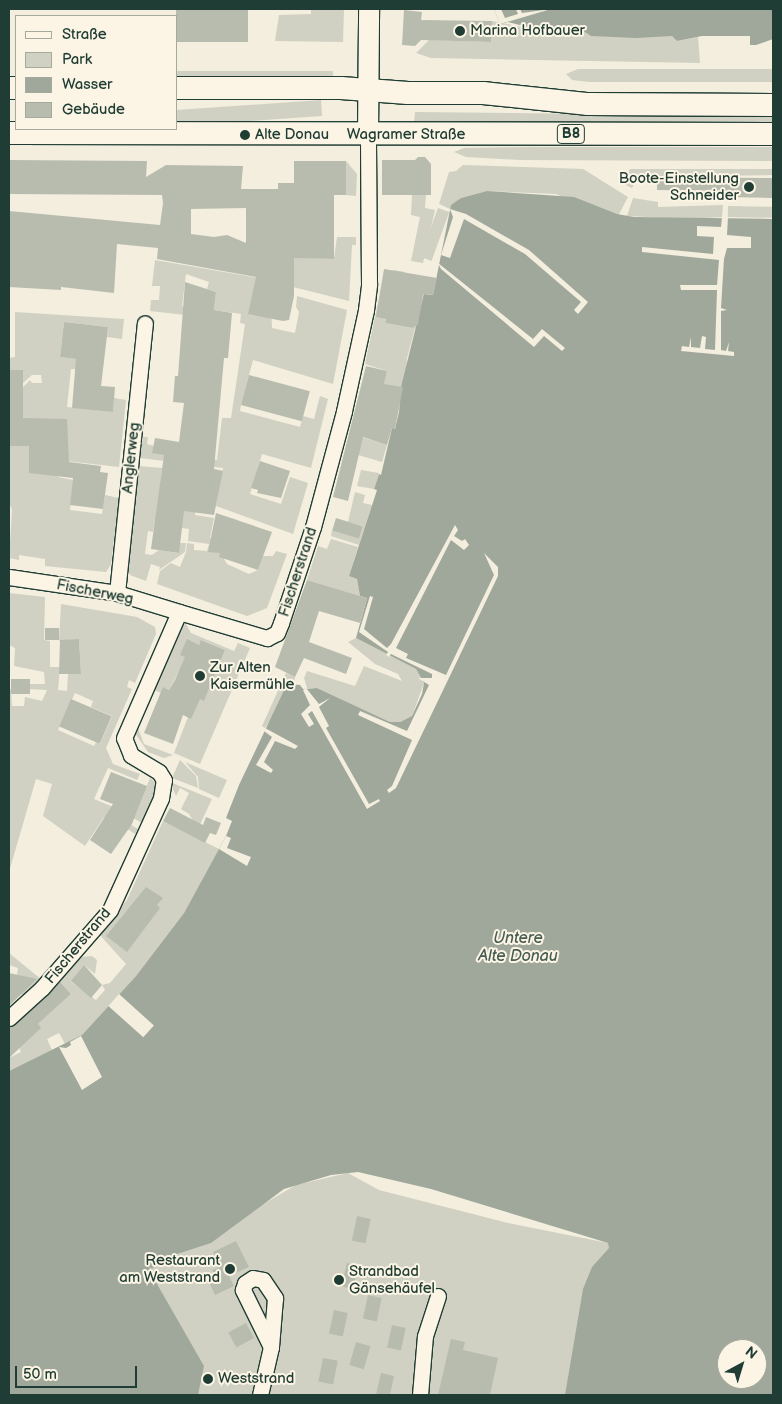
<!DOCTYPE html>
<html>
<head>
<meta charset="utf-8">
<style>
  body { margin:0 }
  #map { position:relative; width:782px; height:1404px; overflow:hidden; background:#f3eede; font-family:"Balsamiq Sans",sans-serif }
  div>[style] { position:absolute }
  .green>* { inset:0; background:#d0d1c2; transform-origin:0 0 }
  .water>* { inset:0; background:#a0a89b }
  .pier>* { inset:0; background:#f3eede; transform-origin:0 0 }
  .building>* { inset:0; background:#b8bcae; transform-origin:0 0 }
  .roads { filter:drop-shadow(1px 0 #1f3d34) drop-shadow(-1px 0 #1f3d34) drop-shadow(0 1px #1f3d34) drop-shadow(0 -1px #1f3d34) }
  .street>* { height:15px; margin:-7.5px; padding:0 7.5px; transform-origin:7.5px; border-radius:7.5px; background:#fcf5e5 }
  .secondary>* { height:20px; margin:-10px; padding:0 10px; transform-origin:10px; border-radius:10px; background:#fcf5e5 }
  .primary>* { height:22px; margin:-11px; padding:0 11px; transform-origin:11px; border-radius:11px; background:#fcf5e5 }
  .dots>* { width:14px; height:14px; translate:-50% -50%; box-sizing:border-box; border:2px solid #fcf5e5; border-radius:50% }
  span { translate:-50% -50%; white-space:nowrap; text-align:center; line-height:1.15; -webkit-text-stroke:4px #fcf5e5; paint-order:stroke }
  .shield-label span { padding:1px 4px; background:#fcf5e5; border:1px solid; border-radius:4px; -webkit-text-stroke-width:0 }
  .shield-label { font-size:14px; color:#1f3d34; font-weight:700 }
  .poi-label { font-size:15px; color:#1f3d34 }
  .left { translate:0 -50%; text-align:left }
  .right { translate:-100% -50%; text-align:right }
  .street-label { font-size:15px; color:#1f3d34 }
  .water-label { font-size:16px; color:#465d53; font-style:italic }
  .frame { position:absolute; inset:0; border:10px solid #1f3d34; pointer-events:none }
  .legend { position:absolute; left:15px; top:15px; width:162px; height:115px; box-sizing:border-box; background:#fcf5e5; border:1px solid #a4ab9e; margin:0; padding:6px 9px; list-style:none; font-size:15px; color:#1f3d34 }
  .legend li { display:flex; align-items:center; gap:10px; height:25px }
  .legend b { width:25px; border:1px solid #a4ab9e }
  .north { position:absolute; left:717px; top:1339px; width:50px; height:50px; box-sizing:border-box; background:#fcf5e5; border:1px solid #a4ab9e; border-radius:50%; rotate:39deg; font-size:14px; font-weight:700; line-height:20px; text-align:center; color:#1f3d34 }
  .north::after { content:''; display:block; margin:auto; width:18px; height:22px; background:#1f3d34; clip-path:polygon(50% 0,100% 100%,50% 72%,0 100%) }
  .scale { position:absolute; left:15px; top:1366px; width:122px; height:22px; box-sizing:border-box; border:2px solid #1f3d34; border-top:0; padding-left:6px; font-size:15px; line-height:18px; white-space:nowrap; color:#1f3d34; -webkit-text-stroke:4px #fcf5e5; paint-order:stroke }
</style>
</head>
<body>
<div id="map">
  <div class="green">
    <i style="clip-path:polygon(311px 9px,344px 9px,343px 42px,275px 41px,279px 15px,311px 14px)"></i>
    <i style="clip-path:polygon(492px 21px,543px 31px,583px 31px,591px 36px,672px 36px,677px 41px,698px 37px,700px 63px,431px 58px,416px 53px,429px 40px,491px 42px)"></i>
    <i style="clip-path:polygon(578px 69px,773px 69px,773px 82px,589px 82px,572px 80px,566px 74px)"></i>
    <i style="left:176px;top:71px;width:157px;height:5px"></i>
    <i style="left:321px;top:100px;width:16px;height:145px;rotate:86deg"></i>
    <i style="clip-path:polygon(415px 112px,773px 116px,773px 123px,414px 123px)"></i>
    <i style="clip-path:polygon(531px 147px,773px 147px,773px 161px,520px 160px,466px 157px,454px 152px,464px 148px)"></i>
    <i style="clip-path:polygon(346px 161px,357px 174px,356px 196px,346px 195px)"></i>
    <i style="clip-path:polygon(463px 165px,583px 169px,628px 197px,616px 220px,556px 194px,487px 191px,461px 198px,450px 209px,439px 204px,449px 172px,456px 171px)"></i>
    <i style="clip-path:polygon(630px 169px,773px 169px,773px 175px,638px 177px,632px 188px,622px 183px)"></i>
    <i style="clip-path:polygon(412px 195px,426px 195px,425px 208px,435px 210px,423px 263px,411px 261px,420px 217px,411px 215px)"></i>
    <i style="clip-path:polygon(633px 198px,658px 202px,658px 207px,723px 205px,722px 217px,690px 219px,627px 216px)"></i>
    <i style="left:728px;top:206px;width:44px;height:11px;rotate:1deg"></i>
    <i style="left:438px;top:208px;width:12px;height:52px;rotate:20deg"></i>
    <i style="clip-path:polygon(294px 233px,307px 258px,334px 259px,337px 237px,356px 237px,356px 245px,352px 245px,349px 301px,293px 287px)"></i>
    <i style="clip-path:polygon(155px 260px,270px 280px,272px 328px,295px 333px,299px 312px,296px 307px,297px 296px,347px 310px,333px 384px,253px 360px,241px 405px,240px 411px,300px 427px,303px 416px,314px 419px,320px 396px,328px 399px,311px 468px,262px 454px,250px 494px,281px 504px,290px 477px,308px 483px,293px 534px,216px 506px,223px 468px,140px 458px,143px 437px,148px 437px,147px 444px,193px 457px,217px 460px,222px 418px,231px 418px,245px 324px,240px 323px,241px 314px,214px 310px,216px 292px,207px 289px,209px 282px,186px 274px,182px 306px,189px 309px,186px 315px,150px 311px,151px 300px,159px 300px,160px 286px,152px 286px)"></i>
    <i style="clip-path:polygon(evenodd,393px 270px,405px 272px,402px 290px,424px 294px,423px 306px,426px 308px,422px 318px,425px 329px,415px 328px,407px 358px,405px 394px,399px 406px,379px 403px,387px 371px,365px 364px,381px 289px,390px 290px,393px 270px,387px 310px,419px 315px,418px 325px,411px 328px,385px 323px,387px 310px)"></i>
    <i style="clip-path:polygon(15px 312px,124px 319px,122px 339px,107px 337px,108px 327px,64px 322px,60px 357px,104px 362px,102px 370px,71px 369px,67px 407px,113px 412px,114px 398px,126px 400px,119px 467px,48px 459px,58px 477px,73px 480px,70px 510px,102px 514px,105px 495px,119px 498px,111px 564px,106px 572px,45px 566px,45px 559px,19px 555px,19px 560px,9px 558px,12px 510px,9px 502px,9px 401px,23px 401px,23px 387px,30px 380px,32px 383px,42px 383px,41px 375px,32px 375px,23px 383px,23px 370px,9px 370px,9px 358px,15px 357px)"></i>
    <i style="clip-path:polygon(349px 433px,387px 445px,382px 462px,358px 455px)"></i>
    <i style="clip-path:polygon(139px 466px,162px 468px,159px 498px,200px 477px,195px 515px,214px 518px,210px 538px,222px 541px,231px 518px,237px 520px,224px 559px,227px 564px,249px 574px,258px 570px,263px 556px,273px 556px,276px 551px,287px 554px,267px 608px,247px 616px,157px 584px,160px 571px,171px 563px,180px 567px,186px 552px,187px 543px,194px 544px,194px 550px,207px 551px,209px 544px,188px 541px,189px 529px,182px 528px,182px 523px,155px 520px,153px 532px,148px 531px,145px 554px,152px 555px,159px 550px,178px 553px,180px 543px,186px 543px,185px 552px,159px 570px,160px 567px,151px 564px,146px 581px,130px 575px,127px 566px)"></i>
    <i style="clip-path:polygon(361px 470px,379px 473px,374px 489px,357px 486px)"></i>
    <i style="clip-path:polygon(355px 492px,365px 495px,363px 503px,372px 505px,359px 545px,331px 536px,332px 530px,359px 538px,363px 526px,348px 522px)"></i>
    <i style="clip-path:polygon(331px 539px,358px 547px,349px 576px,357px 579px,360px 596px,307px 580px,318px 546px,327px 549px)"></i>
    <i style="clip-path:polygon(evenodd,9px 593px,45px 597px,44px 640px,50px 641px,50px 667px,60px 667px,58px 690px,67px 691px,68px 674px,81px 674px,79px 639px,59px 641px,61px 604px,137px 617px,155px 627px,156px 634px,135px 683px,129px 680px,127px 687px,132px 689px,106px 748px,113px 764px,140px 774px,137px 780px,108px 768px,94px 799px,135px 816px,150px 778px,157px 784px,158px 792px,142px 823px,130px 816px,126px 822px,138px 829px,135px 834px,109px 817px,104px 817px,85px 846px,43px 816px,52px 784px,36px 779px,9px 872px,9px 689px,11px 689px,12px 706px,24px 706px,25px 697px,42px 701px,47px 690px,29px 689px,29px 684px,45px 684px,44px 672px,14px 666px,15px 648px,9px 645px,9px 593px,75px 693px,93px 701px,91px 707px,112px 716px,100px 744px,96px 742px,94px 746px,58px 730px,75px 693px)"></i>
    <i style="clip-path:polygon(186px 624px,191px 633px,234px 651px,238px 643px,250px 648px,200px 764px,174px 753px,188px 717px,200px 699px,204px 700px,225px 650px,202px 640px,199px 645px,187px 640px,192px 660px,186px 674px,179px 671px,169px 690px,164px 688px,161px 693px,154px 690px,138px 728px,144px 744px,173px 755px,164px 758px,148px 752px,135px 733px,135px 725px,180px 626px)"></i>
    <i style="clip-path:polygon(356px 638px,416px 669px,424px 683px,412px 716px,400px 722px,390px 722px,317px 688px,307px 688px,304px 678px,307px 671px,355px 686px,364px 666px,402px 681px,398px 674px,375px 664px,348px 642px)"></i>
    <i style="clip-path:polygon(286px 673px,295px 677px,293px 688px,265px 728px,262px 726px)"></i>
    <i style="clip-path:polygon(180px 760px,196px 776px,198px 788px,172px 778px)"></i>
    <i style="clip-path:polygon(185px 762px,227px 780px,219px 798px,199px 789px,198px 777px)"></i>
    <i style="clip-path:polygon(170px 782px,212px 799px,198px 829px,189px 814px,181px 809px,189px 793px,180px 788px,176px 796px)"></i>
    <i style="clip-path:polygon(163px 821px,219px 849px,184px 913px,136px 976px,82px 1035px,65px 1044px,59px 1033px,47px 1039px,52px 1050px,9px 1071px,9px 1058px,21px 1052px,19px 1047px,38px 1024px,71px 994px,58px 980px,80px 957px,92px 956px,97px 960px,95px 974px,84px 965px,71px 982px,96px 1000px,105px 990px,102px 985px,110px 983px,126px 964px,99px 934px,127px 900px)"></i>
    <i style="clip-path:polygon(9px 953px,42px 980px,24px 996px,16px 990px,29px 978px,17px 975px,18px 968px,9px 965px)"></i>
    <i style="clip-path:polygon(348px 1173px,379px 1190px,508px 1223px,608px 1243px,628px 1267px,605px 1395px,9px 1395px,9px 1313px,260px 1206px,296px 1185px)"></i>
  </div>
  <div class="water">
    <i style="clip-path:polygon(494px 9px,773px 9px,773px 39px,756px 45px,750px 45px,750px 36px,702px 36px,677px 41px,672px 36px,636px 38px,591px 36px,583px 31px,543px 31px,508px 22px,500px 24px)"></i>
    <i style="clip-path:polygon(evenodd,487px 191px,574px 197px,617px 214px,634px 217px,773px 219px,773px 1395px,565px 1395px,583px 1289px,592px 1267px,609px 1248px,608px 1243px,431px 1189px,358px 1172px,331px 1175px,284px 1189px,211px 1243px,177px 1254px,149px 1270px,204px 1366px,198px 1395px,9px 1395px,9px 1071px,82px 1035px,136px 976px,184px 913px,226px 836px,232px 821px,226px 818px,239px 785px,287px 684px,300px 685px,303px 689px,317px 688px,390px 722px,400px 722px,412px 716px,422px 694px,424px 683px,416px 669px,356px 638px,367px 598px,360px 596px,357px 579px,349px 576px,377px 490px,374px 489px,379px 474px,381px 475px,392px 428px,395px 429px,399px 412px,401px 387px,424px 294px,433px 295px,451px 205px,461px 198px,487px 191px,727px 1349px,757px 1349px,757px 1379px,727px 1379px,727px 1349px)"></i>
  </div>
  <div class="pier">
    <i style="clip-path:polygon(494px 9px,501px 9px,505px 18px,518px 14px,516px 9px,520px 9px,522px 13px,551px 9px,500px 24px)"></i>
    <i style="clip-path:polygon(450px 209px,466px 214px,529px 250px,588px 302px,578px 314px,574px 310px,581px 302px,525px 254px,464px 219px,450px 258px,441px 255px,453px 217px)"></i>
    <i style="clip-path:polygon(722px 217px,728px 217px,727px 235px,751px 237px,751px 248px,727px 248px,724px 259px,721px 308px,727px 310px,721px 311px,721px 350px,726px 351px,729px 342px,728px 351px,734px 352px,734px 356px,681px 351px,682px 346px,689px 347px,691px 337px,691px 347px,700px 348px,702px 336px,706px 337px,705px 349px,715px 350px,717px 290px,681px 290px,680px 285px,717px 285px,719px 260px,642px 252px,642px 247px,713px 254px,714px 237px,697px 236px,697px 226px,721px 227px)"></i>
    <i style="clip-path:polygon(438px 263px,533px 339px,542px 329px,565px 348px,562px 351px,544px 336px,534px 347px,441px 269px)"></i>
    <i style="clip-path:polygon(455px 525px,458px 530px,454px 536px,462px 541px,465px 539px,469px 545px,464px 550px,451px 540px,396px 648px,408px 654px,406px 658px,446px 675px,494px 575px,484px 553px,498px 567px,498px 576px,396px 788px,389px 793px,387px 790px,392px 786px,412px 740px,358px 715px,360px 711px,407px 731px,429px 685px,418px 678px,432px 678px,432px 674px,391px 654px,389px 657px,386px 655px,388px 652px,359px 632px,370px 596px,373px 597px,364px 629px,387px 648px,391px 644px)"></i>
    <i style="clip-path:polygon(306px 688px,319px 704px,330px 698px,319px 707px,329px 726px,326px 728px,369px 804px,379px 799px,380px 801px,367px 809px,312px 711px,308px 714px,314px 724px,309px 727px,301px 714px,310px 705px,303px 690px)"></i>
    <i style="clip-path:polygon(265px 728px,298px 746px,295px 749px,275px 741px,264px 762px,273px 770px,271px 773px,256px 765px,272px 737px,264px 731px)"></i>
    <i style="clip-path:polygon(226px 836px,231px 838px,227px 848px,251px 857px,247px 866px,219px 849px)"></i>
    <i style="left:119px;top:994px;width:47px;height:16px;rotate:42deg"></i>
    <i style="clip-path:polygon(81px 1036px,102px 1077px,82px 1090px,59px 1047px,66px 1048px,71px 1045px,70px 1042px)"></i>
  </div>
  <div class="building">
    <i style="left:176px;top:9px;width:72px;height:33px"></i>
    <i style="clip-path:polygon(404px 10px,422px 12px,421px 20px,492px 21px,491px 42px,421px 40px,415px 46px,402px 45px)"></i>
    <i style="clip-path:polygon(418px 157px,425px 157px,431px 164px,431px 195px,382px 195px,382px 160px,415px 160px)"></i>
    <i style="clip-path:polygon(evenodd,9px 160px,147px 161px,146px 177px,166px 165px,243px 166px,241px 189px,278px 189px,278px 183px,294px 183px,294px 161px,346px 161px,346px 195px,334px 195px,334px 259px,294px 258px,294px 296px,289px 320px,283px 321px,248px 314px,256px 277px,157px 259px,158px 248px,117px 244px,114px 293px,61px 287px,61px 290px,9px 287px,9px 211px,160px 225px,163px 203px,162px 195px,9px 194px,9px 160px,246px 208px,246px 243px,227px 235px,214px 237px,191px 234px,191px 209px,246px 208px)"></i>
    <i style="clip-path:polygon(657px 177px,773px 178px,772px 198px,729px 197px,729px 191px,657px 190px)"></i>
    <i style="clip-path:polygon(384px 269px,437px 278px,433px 295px,423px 294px,418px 325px,412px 328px,385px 323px,386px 319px,376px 317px)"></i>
    <i style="clip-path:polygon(185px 282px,216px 292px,214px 310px,232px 313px,228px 358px,224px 358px,214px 469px,223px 471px,214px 515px,184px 511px,179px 553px,151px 549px,164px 455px,152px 453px,155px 438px,179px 442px,184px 403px,173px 402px,175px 376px,178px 376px)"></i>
    <i style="clip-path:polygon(64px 322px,108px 327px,101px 386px,115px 387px,113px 412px,72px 408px,76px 359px,60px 357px)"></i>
    <i style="clip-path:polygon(366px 366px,387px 371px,384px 384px,403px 387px,395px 429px,392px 428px,387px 445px,363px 437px,348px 501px,333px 497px)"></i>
    <i style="clip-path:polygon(9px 370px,23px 370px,23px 418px,67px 419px,69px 462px,101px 466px,100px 472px,108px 473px,103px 509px,70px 505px,73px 478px,29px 473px,29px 446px,9px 446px)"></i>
    <i style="left:249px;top:375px;width:63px;height:31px;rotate:15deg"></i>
    <i style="clip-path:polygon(260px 461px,290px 471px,281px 498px,257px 493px,258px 490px,251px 488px)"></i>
    <i style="clip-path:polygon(216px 513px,272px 532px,258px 570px,219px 557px,220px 553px,208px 552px)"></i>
    <i style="left:336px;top:518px;width:28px;height:13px;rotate:17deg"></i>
    <i style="clip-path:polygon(307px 580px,367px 598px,360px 623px,319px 611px,309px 642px,352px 658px,346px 674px,304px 658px,295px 677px,275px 667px)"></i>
    <i style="left:45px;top:628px;width:14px;height:12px"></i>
    <i style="clip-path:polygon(79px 639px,81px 674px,59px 674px,60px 640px)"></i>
    <i style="clip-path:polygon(187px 639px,199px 645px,201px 640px,225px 650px,204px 701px,200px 699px,191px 719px,183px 715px,173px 744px,144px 733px,163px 687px,169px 690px,175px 680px,185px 657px,180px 655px)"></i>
    <i style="left:11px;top:679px;width:19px;height:15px"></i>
    <i style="left:71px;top:699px;width:44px;height:30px;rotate:23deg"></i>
    <i style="clip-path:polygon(111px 772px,147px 786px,132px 824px,111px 854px,90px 840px,113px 804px,100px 799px)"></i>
    <i style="clip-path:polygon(170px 808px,203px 825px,206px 817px,221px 823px,216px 835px,210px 833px,205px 843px,163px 821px)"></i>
    <i style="clip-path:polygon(146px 887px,163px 898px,157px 905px,160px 908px,127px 952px,106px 936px)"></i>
    <i style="clip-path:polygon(84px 965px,102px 985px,91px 998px,71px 981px)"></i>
    <i style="clip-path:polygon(9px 973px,37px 979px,9px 1006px)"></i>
    <i style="clip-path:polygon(60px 982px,71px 994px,38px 1024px,41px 1028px,9px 1058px,9px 1027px,15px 1025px)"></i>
    <i style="left:357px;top:1216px;width:14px;height:25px;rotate:12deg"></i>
    <i style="clip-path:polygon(236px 1241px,249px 1267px,229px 1276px,234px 1286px,215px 1295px,209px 1282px,216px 1279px,212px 1270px,220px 1267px,213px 1252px)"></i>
    <i style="left:347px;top:1263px;width:12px;height:24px;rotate:14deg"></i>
    <i style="left:368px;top:1295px;width:14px;height:24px;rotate:12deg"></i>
    <i style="left:334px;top:1310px;width:14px;height:24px;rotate:12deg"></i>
    <i style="left:246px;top:1323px;width:17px;height:20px;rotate:62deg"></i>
    <i style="left:392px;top:1325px;width:14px;height:23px;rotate:12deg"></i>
    <i style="clip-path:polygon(451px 1339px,465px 1342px,463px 1350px,498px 1358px,490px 1395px,438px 1395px)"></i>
    <i style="left:356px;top:1342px;width:15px;height:24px;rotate:16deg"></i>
    <i style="left:323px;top:1358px;width:15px;height:24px;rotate:11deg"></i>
    <i style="clip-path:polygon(381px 1373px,394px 1376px,390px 1395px,376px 1395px)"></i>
  </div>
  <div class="roads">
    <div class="street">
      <i style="left:9px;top:577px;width:109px;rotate:8.4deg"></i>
      <i style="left:117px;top:593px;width:65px;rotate:17deg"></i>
      <i style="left:117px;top:593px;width:271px;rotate:-84.1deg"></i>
      <i style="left:9px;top:1018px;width:45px;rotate:-42.3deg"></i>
      <i style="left:42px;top:988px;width:103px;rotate:-48.9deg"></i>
      <i style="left:110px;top:910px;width:123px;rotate:-65.5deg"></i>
      <i style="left:161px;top:798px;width:18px;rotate:-81deg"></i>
      <i style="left:164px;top:780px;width:9px;rotate:-122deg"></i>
      <i style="left:159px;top:772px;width:33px;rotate:-149deg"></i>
      <i style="left:131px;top:755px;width:18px;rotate:-112deg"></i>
      <i style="left:124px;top:738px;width:137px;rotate:-66.4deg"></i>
      <i style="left:179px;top:612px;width:92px;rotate:16.5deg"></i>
      <i style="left:267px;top:638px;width:11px;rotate:-27deg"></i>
      <i style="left:277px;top:633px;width:11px;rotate:-68deg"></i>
      <i style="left:281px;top:623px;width:101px;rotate:-71.6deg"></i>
      <i style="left:313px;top:527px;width:120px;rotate:-75deg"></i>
      <i style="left:344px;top:411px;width:103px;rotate:-77.7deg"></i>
      <i style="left:366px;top:310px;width:26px;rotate:-83deg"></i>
      <i style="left:369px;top:284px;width:148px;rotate:-90.4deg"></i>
      <i style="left:260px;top:1395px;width:49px;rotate:-77.1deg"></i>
      <i style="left:271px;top:1347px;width:64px;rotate:-116.2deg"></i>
      <i style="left:243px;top:1290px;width:7px;rotate:-74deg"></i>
      <i style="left:245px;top:1283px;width:9px;rotate:-32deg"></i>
      <i style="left:253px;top:1278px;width:10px;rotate:11deg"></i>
      <i style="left:263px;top:1280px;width:22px;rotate:56deg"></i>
      <i style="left:275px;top:1298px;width:49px;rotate:94.7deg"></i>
      <i style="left:420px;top:1395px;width:59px;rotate:-85.2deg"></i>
      <i style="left:425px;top:1336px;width:42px;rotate:-72deg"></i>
    </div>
    <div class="secondary">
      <i style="left:368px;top:136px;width:127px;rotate:-89.5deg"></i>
    </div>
    <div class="primary">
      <i style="left:9px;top:88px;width:7px"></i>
      <i style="left:176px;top:88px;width:165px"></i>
      <i style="left:341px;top:88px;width:67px;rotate:4.3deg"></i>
      <i style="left:408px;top:93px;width:75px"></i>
      <i style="left:483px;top:93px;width:106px;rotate:6deg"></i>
      <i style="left:588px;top:104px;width:185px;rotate:0.3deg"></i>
      <i style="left:9px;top:133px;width:764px;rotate:0.07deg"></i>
    </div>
  </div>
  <div class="dots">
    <i style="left:460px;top:31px;background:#1f3d34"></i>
    <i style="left:245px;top:135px;background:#1f3d34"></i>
    <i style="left:749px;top:187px;background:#1f3d34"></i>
    <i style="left:200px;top:676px;background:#1f3d34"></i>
    <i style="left:230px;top:1269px;background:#1f3d34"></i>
    <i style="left:339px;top:1280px;background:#1f3d34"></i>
    <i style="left:208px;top:1379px;background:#1f3d34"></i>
  </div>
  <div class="shield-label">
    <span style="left:571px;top:134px">B8</span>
  </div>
  <div class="poi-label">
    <span class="left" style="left:470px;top:31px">Marina Hofbauer</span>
    <span class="left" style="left:255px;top:135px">Alte Donau</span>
    <span class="right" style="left:739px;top:187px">Boote-Einstellung<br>Schneider</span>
    <span class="left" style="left:210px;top:676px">Zur Alten<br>Kaisermühle</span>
    <span class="right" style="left:220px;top:1269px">Restaurant<br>am Weststrand</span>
    <span class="left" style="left:349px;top:1280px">Strandbad<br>Gänsehäufel</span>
    <span class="left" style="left:218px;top:1379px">Weststrand</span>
  </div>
  <div class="street-label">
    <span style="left:406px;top:135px">Wagramer Straße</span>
    <span style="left:131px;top:458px;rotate:-84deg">Anglerweg</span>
    <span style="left:298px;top:572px;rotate:-72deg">Fischerstrand</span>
    <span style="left:95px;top:592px;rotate:11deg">Fischerweg</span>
    <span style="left:78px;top:946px;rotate:-50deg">Fischerstrand</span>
  </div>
  <div class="water-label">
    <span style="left:518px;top:948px">Untere<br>Alte Donau</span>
  </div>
  <div class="frame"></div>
  <ul class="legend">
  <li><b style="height:6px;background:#fcf5e5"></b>Straße</li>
  <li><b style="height:14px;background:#d0d1c2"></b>Park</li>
  <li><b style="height:14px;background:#a0a89b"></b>Wasser</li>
  <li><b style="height:14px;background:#b8bcae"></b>Gebäude</li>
  </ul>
  <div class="north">N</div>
  <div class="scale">50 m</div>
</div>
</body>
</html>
